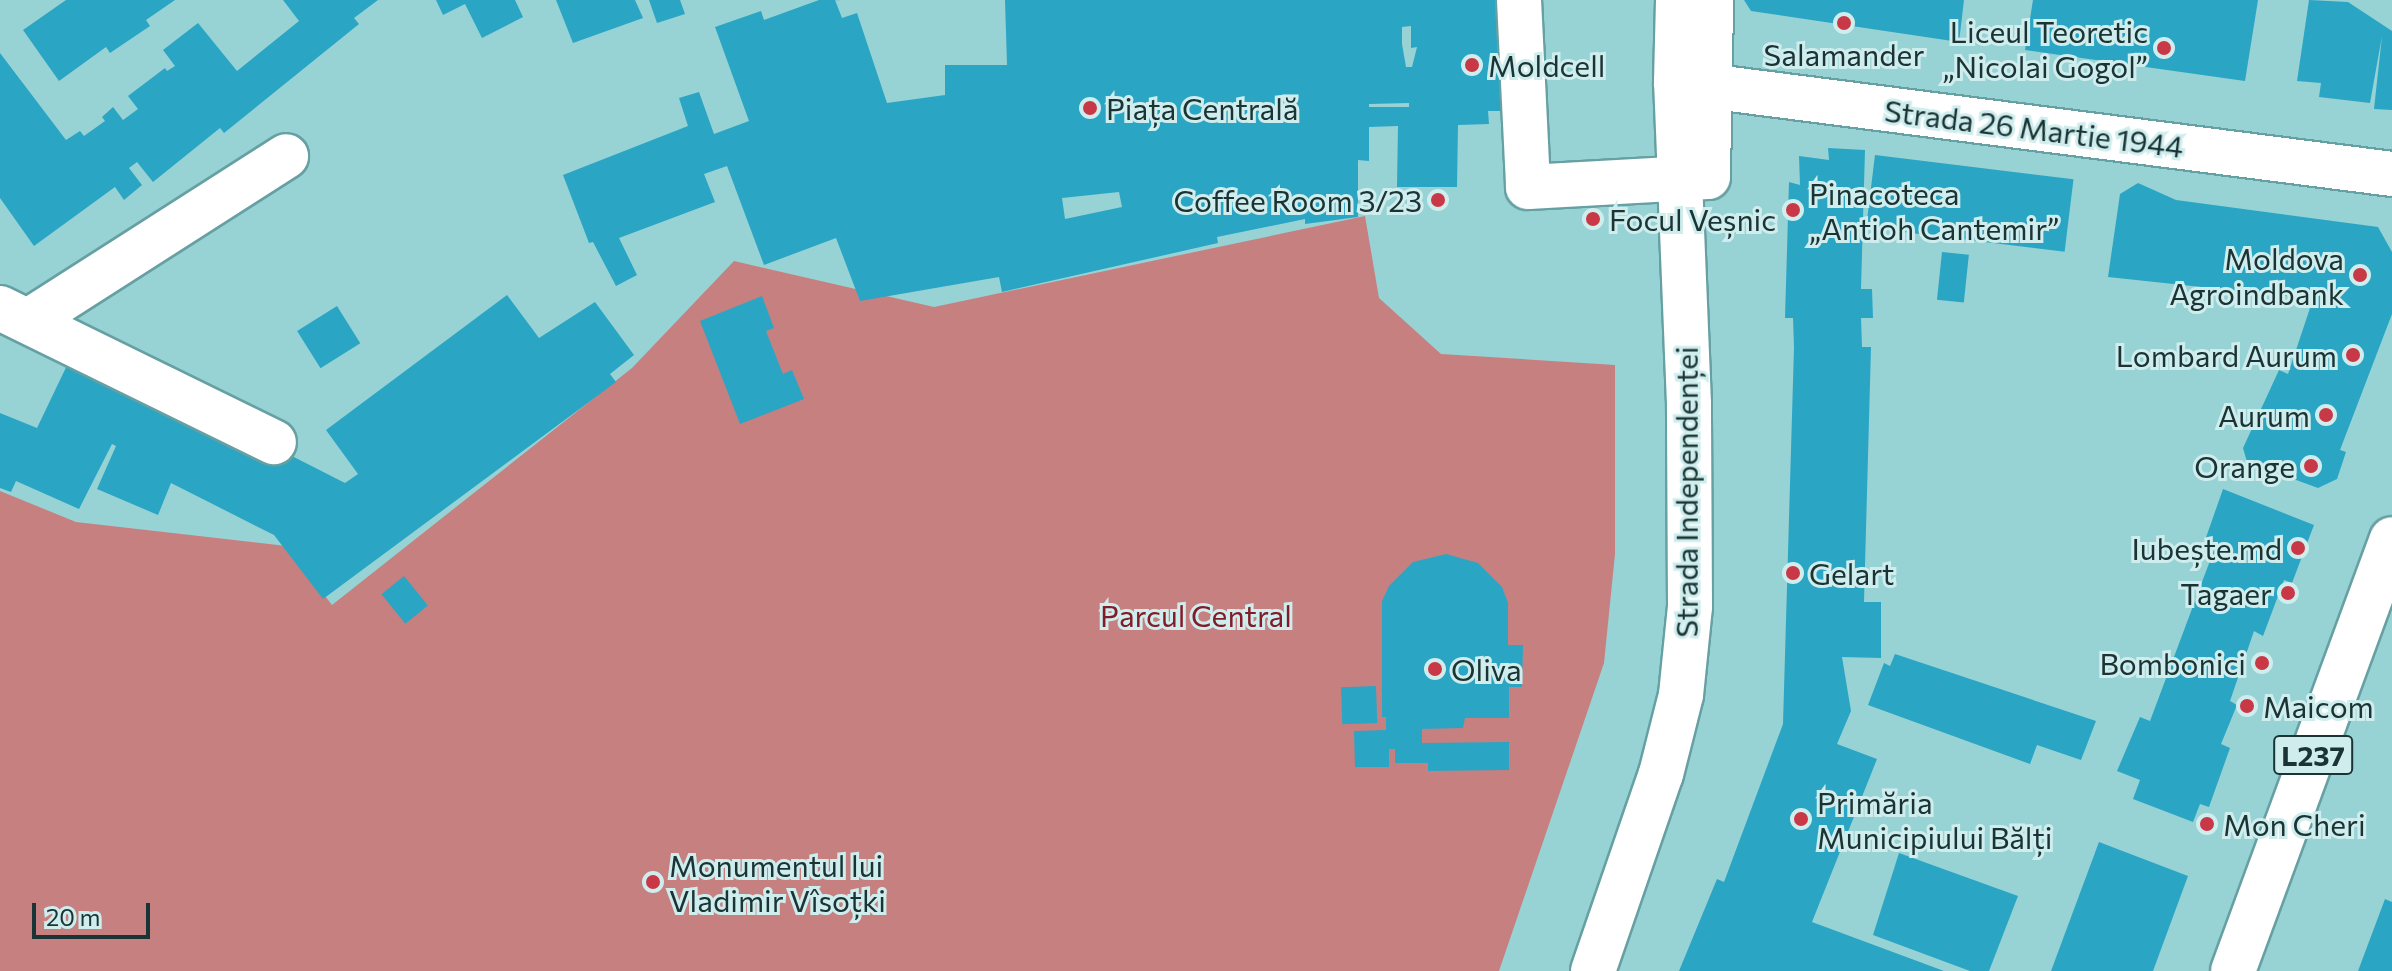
<!DOCTYPE html>
<html>
<head>
<meta charset="utf-8">
<style>
  body { margin:0 }
  #map { position:relative; width:2392px; height:971px; overflow:hidden; background:#97d2d5; font-family:Commissioner,sans-serif }
  div>[style] { position:absolute }
  .green>* { inset:0; background:#c68080 }
  .building>* { inset:0; background:#2ba5c4; transform-origin:0 0 }
  .roads { filter:drop-shadow(2px 0 #66a0a3) drop-shadow(-2px 0 #66a0a3) drop-shadow(0 2px #66a0a3) drop-shadow(0 -2px #66a0a3) }
  .minor>* { height:44px; margin:-22px; padding:0 22px; transform-origin:22px; border-radius:22px; background:#fff }
  .major>* { height:44px; margin:-22px; padding:0 22px; transform-origin:22px; border-radius:22px; background:#fff }
  .dots>* { width:22px; height:22px; translate:-50% -50%; box-sizing:border-box; border:4px solid #d0edee; border-radius:50% }
  span { translate:-50% -50%; white-space:nowrap; text-align:center; line-height:1.15; -webkit-text-stroke:6px #d0edee; paint-order:stroke }
  .shield-label span { padding:2px 6px; background:#d0edee; border:2px solid; border-radius:6px; -webkit-text-stroke-width:0 }
  .shield-label { font-size:28px; color:#1a3334; font-weight:700 }
  .poi-label { font-size:30px; color:#1a3334 }
  .right { translate:-100% -50%; text-align:right }
  .left { translate:0 -50%; text-align:left }
  .street-label { font-size:30px; color:#1a3334 }
  .park-label { font-size:30px; color:#811c28 }
  .scale { position:absolute; left:32px; top:903px; width:118px; height:36px; box-sizing:border-box; border:4px solid #1a3334; border-top:0; padding-left:10px; font-size:24px; line-height:28px; white-space:nowrap; color:#1a3334; -webkit-text-stroke:6px #d0edee; paint-order:stroke }
</style>
</head>
<body>
<div id="map">
  <div class="green">
    <i style="clip-path:polygon(1365px 216px,1379px 298px,1441px 354px,1615px 365px,1615px 554px,1604px 663px,1499px 971px,0 971px,0 491px,76px 522px,286px 546px,332px 605px,632px 368px,734px 261px,934px 307px)"></i>
  </div>
  <div class="building">
    <i style="clip-path:polygon(66px 0,175px 0,146px 20px,150px 26px,110px 53px,106px 47px,59px 81px,23px 30px)"></i>
    <i style="clip-path:polygon(283px 0,378px 0,354px 18px,359px 24px,224px 133px,220px 128px,153px 182px,137px 162px,129px 168px,142px 185px,124px 200px,115px 187px,34px 246px,0 198px,0 53px,66px 140px,80px 131px,84px 136px,105px 121px,102px 117px,113px 107px,123px 120px,138px 109px,128px 96px,165px 68px,167px 71px,175px 66px,163px 50px,198px 23px,237px 71px,299px 21px)"></i>
    <i style="clip-path:polygon(436px 0,515px 0,523px 17px,482px 38px,465px 4px,443px 15px)"></i>
    <i style="clip-path:polygon(556px 0,635px 0,643px 18px,573px 43px)"></i>
    <i style="clip-path:polygon(649px 0,680px 0,685px 14px,657px 23px)"></i>
    <i style="clip-path:polygon(evenodd,819px 0,835px 0,842px 18px,857px 13px,887px 103px,945px 95px,945px 65px,1007px 65px,1005px 0,1500px 0,1501px 111px,1488px 111px,1489px 124px,1458px 125px,1457px 187px,1397px 187px,1398px 126px,1369px 127px,1369px 161px,1358px 160px,1358px 217px,1305px 224px,1305px 219px,1217px 237px,1218px 243px,1002px 292px,999px 277px,860px 301px,836px 238px,764px 265px,727px 166px,704px 174px,715px 202px,619px 238px,637px 275px,616px 286px,593px 242px,589px 243px,563px 175px,688px 126px,679px 98px,699px 92px,714px 134px,749px 121px,715px 27px,761px 11px,764px 20px,819px 0,1411px 26px,1411px 48px,1417px 47px,1412px 67px,1406px 67px,1402px 44px,1402px 27px,1411px 26px,819px 0,1409px 103px,1409px 107px,1369px 107px,1369px 104px,1409px 103px,819px 0,1119px 192px,1122px 207px,1065px 219px,1062px 198px,1119px 192px)"></i>
    <i style="clip-path:polygon(1744px 0,1964px 0,1959px 42px,1751px 11px)"></i>
    <i style="clip-path:polygon(2033px 0,2258px 0,2245px 81px,2025px 50px)"></i>
    <i style="clip-path:polygon(2309px 0,2348px 2px,2392px 31px,2392px 110px,2374px 109px,2382px 36px,2370px 103px,2319px 97px,2321px 83px,2297px 81px)"></i>
    <i style="clip-path:polygon(1828px 148px,1865px 150px,1861px 289px,1872px 289px,1873px 318px,1861px 318px,1862px 347px,1871px 347px,1864px 602px,1881px 602px,1881px 658px,1842px 657px,1851px 711px,1837px 744px,1877px 759px,1812px 922px,1944px 971px,1679px 971px,1717px 879px,1724px 882px,1783px 724px,1794px 347px,1793px 318px,1785px 318px,1789px 182px,1800px 185px,1799px 156px,1829px 160px)"></i>
    <i style="left:1875px;top:155px;width:200px;height:73px;rotate:7deg"></i>
    <i style="clip-path:polygon(2138px 183px,2176px 200px,2378px 227px,2392px 252px,2392px 314px,2340px 450px,2346px 452px,2337px 479px,2318px 488px,2247px 462px,2243px 448px,2279px 370px,2288px 374px,2313px 299px,2108px 277px,2120px 194px)"></i>
    <i style="left:1942px;top:252px;width:27px;height:48px;rotate:6deg"></i>
    <i style="clip-path:polygon(507px 295px,539px 338px,595px 302px,634px 355px,610px 374px,616px 382px,323px 599px,274px 535px,171px 483px,158px 515px,97px 489px,116px 446px,112px 444px,79px 509px,16px 481px,11px 492px,0 488px,0 413px,37px 428px,71px 357px,79px 348px,345px 483px,358px 474px,326px 430px)"></i>
    <i style="clip-path:polygon(762px 296px,774px 328px,766px 331px,783px 374px,792px 370px,804px 399px,740px 424px,700px 321px)"></i>
    <i style="left:337px;top:306px;width:44px;height:47px;rotate:58deg"></i>
    <i style="clip-path:polygon(2223px 489px,2314px 525px,2292px 583px,2284px 580px,2263px 636px,2254px 631px,2230px 701px,2237px 705px,2221px 744px,2230px 748px,2209px 807px,2200px 804px,2193px 822px,2133px 799px,2140px 780px,2117px 771px,2140px 717px,2150px 721px,2214px 550px,2203px 546px)"></i>
    <i style="clip-path:polygon(1446px 554px,1478px 563px,1502px 587px,1508px 603px,1508px 645px,1523px 645px,1522px 687px,1509px 687px,1509px 718px,1465px 718px,1463px 728px,1422px 729px,1422px 743px,1509px 742px,1509px 770px,1428px 771px,1428px 763px,1395px 763px,1395px 749px,1389px 749px,1389px 767px,1355px 767px,1354px 731px,1386px 730px,1386px 717px,1382px 717px,1382px 601px,1389px 586px,1413px 562px)"></i>
    <i style="left:404px;top:576px;width:38px;height:29px;rotate:51deg"></i>
    <i style="clip-path:polygon(1895px 654px,2096px 721px,2081px 760px,2037px 745px,2030px 764px,1868px 705px,1884px 663px,1890px 666px)"></i>
    <i style="left:1376px;top:686px;width:37px;height:35px;rotate:88deg"></i>
    <i style="clip-path:polygon(2099px 842px,2188px 876px,2153px 971px,2051px 971px)"></i>
    <i style="clip-path:polygon(1899px 853px,2018px 896px,1989px 971px,1970px 971px,1873px 935px)"></i>
    <i style="clip-path:polygon(2385px 899px,2392px 902px,2392px 971px,2358px 971px)"></i>
  </div>
  <div class="roads">
    <div class="minor">
      <i style="left:1519px;top:0;width:187px;rotate:87.2deg"></i>
      <i style="left:1528px;top:187px;width:180px;rotate:-3.2deg"></i>
      <i style="left:1708px;top:177px;width:177px;rotate:-89deg"></i>
      <i style="left:1676px;top:82px;width:722px;rotate:7.32deg"></i>
      <i style="left:0;top:308px;width:305px;rotate:26.1deg"></i>
      <i style="left:30px;top:320px;width:304px;rotate:-32.6deg"></i>
      <i style="left:1593px;top:971px;width:208px;rotate:-71deg"></i>
      <i style="left:1661px;top:774px;width:81px;rotate:-75.8deg"></i>
      <i style="left:1681px;top:695px;width:88px;rotate:-84.2deg"></i>
      <i style="left:1690px;top:607px;width:203px;rotate:-90.3deg"></i>
      <i style="left:1689px;top:404px;width:322px;rotate:-92.3deg"></i>
      <i style="left:1676px;top:82px;width:82px;rotate:-88.6deg"></i>
    </div>
    <div class="major">
      <i style="left:2233px;top:971px;width:460px;rotate:-69.8deg"></i>
    </div>
  </div>
  <div class="dots">
    <i style="left:1844px;top:23px;background:#c83846"></i>
    <i style="left:2164px;top:48px;background:#c83846"></i>
    <i style="left:1472px;top:65px;background:#c83846"></i>
    <i style="left:1090px;top:108px;background:#c83846"></i>
    <i style="left:1438px;top:200px;background:#c83846"></i>
    <i style="left:1793px;top:210px;background:#c83846"></i>
    <i style="left:1593px;top:219px;background:#c83846"></i>
    <i style="left:2360px;top:275px;background:#c83846"></i>
    <i style="left:2353px;top:355px;background:#c83846"></i>
    <i style="left:2326px;top:415px;background:#c83846"></i>
    <i style="left:2311px;top:466px;background:#c83846"></i>
    <i style="left:2298px;top:548px;background:#c83846"></i>
    <i style="left:1793px;top:573px;background:#c83846"></i>
    <i style="left:2288px;top:593px;background:#c83846"></i>
    <i style="left:2262px;top:663px;background:#c83846"></i>
    <i style="left:1435px;top:669px;background:#c83846"></i>
    <i style="left:2247px;top:706px;background:#c83846"></i>
    <i style="left:1801px;top:819px;background:#c83846"></i>
    <i style="left:2207px;top:824px;background:#c83846"></i>
    <i style="left:653px;top:882px;background:#c83846"></i>
  </div>
  <div class="shield-label">
    <span style="left:2313px;top:755px">L237</span>
  </div>
  <div class="poi-label">
    <span class="right" style="left:2148px;top:48px">Liceul Teoretic<br>„Nicolai Gogol”</span>
    <span style="left:1844px;top:54px">Salamander</span>
    <span class="left" style="left:1488px;top:65px">Moldcell</span>
    <span class="left" style="left:1106px;top:108px">Piața Centrală</span>
    <span class="left" style="left:1809px;top:210px">Pinacoteca<br>„Antioh Cantemir”</span>
    <span class="right" style="left:1422px;top:200px">Coffee Room 3/23</span>
    <span class="left" style="left:1609px;top:219px">Focul Veșnic</span>
    <span class="right" style="left:2344px;top:275px">Moldova<br>Agroindbank</span>
    <span class="right" style="left:2337px;top:355px">Lombard Aurum</span>
    <span class="right" style="left:2310px;top:415px">Aurum</span>
    <span class="right" style="left:2295px;top:466px">Orange</span>
    <span class="right" style="left:2282px;top:548px">Iubește.md</span>
    <span class="left" style="left:1809px;top:573px">Gelart</span>
    <span class="right" style="left:2272px;top:593px">Tagaer</span>
    <span class="right" style="left:2246px;top:663px">Bombonici</span>
    <span class="left" style="left:1451px;top:669px">Oliva</span>
    <span class="left" style="left:2263px;top:706px">Maicom</span>
    <span class="left" style="left:1817px;top:819px">Primăria<br>Municipiului Bălți</span>
    <span class="left" style="left:2223px;top:824px">Mon Cheri</span>
    <span class="left" style="left:669px;top:882px">Monumentul lui<br>Vladimir Vîsoțki</span>
  </div>
  <div class="street-label">
    <span style="left:2034px;top:128px;rotate:7deg">Strada 26 Martie 1944</span>
    <span style="left:1686px;top:492px;rotate:-90deg">Strada Independenței</span>
  </div>
  <div class="park-label">
    <span style="left:1196px;top:615px">Parcul Central</span>
  </div>
  <div class="scale">20 m</div>
</div>
</body>
</html>
